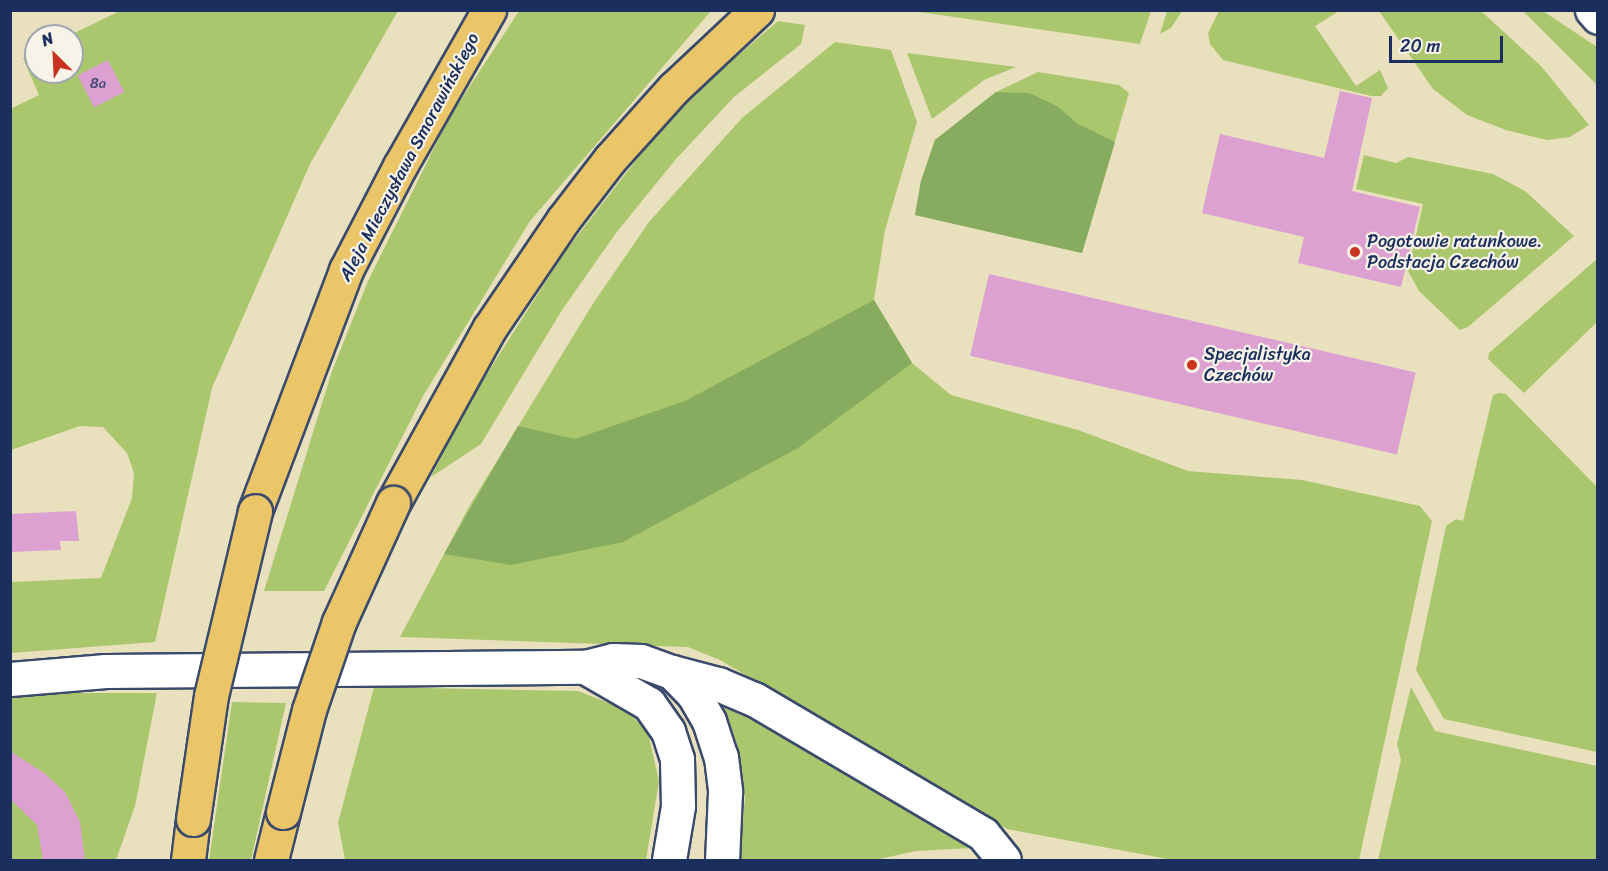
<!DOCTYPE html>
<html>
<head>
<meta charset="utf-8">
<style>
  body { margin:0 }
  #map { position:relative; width:1608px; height:871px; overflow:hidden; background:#e9e0be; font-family:Sriracha,sans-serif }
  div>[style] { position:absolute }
  .green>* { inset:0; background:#aac76d }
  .forest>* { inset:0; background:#87ac60 }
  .building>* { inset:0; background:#dca1d0; transform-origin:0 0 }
  .roads { filter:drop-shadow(2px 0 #3a4a6c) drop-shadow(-2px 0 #3a4a6c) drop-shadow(0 2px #3a4a6c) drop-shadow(0 -2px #3a4a6c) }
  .minor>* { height:33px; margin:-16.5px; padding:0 16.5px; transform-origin:16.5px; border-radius:16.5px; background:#fff }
  .major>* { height:33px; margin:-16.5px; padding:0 16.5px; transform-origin:16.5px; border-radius:16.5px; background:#ebc669 }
  .bridges { filter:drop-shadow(2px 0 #3a4a6c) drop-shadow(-2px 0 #3a4a6c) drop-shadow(0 2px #3a4a6c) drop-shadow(0 -2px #3a4a6c) }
  .major-bridge>* { height:33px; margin:-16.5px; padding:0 16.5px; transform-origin:16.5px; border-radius:16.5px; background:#ebc669 }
  .dots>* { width:16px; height:16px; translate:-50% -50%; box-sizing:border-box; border:3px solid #f7f3e8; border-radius:50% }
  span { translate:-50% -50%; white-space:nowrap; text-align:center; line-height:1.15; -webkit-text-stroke:4.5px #f7f3e8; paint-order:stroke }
  .number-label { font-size:15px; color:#4b4c7a }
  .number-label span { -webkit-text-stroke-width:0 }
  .street-label { font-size:18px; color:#1b2f5e }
  .poi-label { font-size:18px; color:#1b2f5e }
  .left { translate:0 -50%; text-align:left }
  .frame { position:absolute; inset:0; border:12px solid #1b2f5e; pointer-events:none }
  .north { position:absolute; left:24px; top:24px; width:60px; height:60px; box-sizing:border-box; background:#f7f3e8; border:2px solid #9fa5b1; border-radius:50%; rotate:336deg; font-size:16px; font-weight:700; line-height:24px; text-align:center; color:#1b2f5e }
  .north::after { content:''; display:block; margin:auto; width:21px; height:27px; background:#c8321e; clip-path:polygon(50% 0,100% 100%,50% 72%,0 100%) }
  .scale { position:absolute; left:1389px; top:36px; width:114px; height:27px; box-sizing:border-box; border:3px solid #1b2f5e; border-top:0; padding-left:8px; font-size:18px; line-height:21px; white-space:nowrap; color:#1b2f5e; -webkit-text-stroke:4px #f7f3e8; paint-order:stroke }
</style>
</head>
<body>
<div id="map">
  <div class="green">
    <i style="clip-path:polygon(120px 11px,398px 11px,310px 164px,212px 388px,155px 642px,11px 653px,11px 582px,101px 578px,132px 498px,134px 473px,127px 453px,103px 427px,80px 426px,11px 450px,10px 109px,39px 95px,23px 58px,36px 52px,36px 72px,72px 72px,72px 36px,68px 36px)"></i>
    <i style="clip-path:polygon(519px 11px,711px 11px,530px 221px,423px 396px,324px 591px,264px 591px,332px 371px,368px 281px,449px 118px)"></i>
    <i style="clip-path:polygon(913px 11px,1151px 11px,1140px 44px)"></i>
    <i style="clip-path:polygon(1167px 11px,1182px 11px,1171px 28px,1160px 34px)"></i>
    <i style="clip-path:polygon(1219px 11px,1339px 11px,1315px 26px,1356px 86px,1380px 70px,1388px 88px,1381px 96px,1371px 96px,1223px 60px,1210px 44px,1208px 33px)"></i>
    <i style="clip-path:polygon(1379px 11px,1481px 11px,1541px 66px,1589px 125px,1570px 137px,1547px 140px,1506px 130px,1467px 115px,1433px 89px)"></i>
    <i style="clip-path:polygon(1543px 11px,1597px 47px,1597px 85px,1524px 12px)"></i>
    <i style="clip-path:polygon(778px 21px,805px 25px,801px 44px,734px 97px,676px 159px,616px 233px,562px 310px,481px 444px,431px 477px,469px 402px,564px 253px,651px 141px,707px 82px)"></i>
    <i style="clip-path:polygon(835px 42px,891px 50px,917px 122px,885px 230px,874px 300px,912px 363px,951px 395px,1078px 430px,1188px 471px,1302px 480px,1420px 506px,1432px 521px,1359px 860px,1173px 860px,1007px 829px,720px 660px,688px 647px,400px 637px,470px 505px,594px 302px,649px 222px,742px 118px)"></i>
    <i style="clip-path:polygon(907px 53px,1016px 67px,984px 80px,932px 119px)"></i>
    <i style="clip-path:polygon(1038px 72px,1119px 85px,1129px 93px,1082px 253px,915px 215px,921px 181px,935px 140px,996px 92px)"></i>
    <i style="clip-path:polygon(1364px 155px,1396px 163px,1408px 157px,1493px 174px,1525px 191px,1574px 236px,1468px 327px,1460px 330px,1419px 291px,1408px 271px,1423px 204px,1356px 189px)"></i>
    <i style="clip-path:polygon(1597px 259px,1597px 322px,1524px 393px,1488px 359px,1489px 353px)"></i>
    <i style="clip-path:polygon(1500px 393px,1506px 394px,1597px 487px,1597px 752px,1444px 719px,1416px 670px,1446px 526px,1456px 519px,1463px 521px,1493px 395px)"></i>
    <i style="clip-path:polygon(374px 687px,578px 691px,627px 710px,648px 733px,659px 781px,646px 860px,345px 860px,338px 823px)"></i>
    <i style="clip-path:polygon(1411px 687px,1435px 731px,1597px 766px,1597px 860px,1378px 860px,1401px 760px,1397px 744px)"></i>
    <i style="clip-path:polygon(27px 693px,157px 693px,135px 806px,116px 860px,11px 860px,11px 698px)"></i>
    <i style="clip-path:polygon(719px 693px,758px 718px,971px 848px,916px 851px,875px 860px,738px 860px,745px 799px,737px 744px)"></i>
    <i style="clip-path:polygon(232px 702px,286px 703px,251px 860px,209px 860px)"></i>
  </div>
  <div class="forest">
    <i style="clip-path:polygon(996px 92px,1029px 93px,1057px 106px,1078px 124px,1115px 142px,1082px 253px,915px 215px,921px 181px,935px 140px)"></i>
    <i style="clip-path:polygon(874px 300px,912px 363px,798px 448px,623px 542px,511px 565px,444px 554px,518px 426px,575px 439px,685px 401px)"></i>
  </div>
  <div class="building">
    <i style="left:108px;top:60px;width:36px;height:34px;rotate:63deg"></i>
    <i style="clip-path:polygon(1340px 91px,1372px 98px,1352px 191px,1420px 207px,1401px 287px,1298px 263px,1304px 237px,1202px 213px,1220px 134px,1324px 158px)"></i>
    <i style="left:989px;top:274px;width:438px;height:84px;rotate:13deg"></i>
    <i style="clip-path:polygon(76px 511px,79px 541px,60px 541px,61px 550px,10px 552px,10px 514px)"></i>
    <i style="clip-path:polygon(10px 751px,44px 773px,65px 792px,80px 822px,85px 861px,43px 861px,37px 825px,10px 799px)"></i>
  </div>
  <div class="roads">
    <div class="minor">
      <i style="left:1592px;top:10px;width:9px;rotate:49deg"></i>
      <i style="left:585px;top:667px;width:74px;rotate:30deg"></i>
      <i style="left:649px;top:704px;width:33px;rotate:55deg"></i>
      <i style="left:668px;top:731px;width:29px;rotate:72deg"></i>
      <i style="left:677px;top:759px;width:47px;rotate:88.8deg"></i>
      <i style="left:678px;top:806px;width:55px;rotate:99.5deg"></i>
      <i style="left:672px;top:672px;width:48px;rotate:14.6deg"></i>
      <i style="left:718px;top:684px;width:39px;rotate:23deg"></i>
      <i style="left:754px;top:699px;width:266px;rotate:30.5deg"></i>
      <i style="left:983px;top:834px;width:33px;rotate:51deg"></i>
      <i style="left:10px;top:679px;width:96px;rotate:-4.8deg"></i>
      <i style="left:106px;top:671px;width:479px;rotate:-0.5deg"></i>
      <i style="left:585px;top:667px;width:29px;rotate:-14deg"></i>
      <i style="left:613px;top:660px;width:28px;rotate:2deg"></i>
      <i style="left:641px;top:661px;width:33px;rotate:20deg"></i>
      <i style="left:672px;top:672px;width:32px;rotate:46deg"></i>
      <i style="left:694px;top:695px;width:30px;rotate:60deg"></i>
      <i style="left:709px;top:721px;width:38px;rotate:72deg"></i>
      <i style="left:721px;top:757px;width:35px;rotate:83deg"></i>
      <i style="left:725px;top:792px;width:68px;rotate:92.5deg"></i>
    </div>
    <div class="major">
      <i style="left:393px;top:503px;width:199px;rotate:-61.1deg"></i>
      <i style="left:489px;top:329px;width:132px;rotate:-55.8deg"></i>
      <i style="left:563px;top:220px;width:77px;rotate:-52.4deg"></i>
      <i style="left:610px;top:159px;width:96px;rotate:-48deg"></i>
      <i style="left:674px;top:88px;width:114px;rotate:-43.2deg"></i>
      <i style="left:255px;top:511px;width:258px;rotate:-69.3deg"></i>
      <i style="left:346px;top:270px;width:117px;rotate:-62.6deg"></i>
      <i style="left:400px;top:166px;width:180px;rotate:-60.3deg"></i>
      <i style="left:188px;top:860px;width:41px;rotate:-83deg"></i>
      <i style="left:271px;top:860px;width:49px;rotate:-76deg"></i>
    </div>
  </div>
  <div class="bridges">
    <div class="major-bridge">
      <i style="left:283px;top:812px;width:105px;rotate:-75.7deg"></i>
      <i style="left:309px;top:710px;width:93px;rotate:-71.2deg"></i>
      <i style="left:339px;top:622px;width:131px;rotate:-65.6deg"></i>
      <i style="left:193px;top:819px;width:124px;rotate:-81.7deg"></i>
      <i style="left:211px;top:696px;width:190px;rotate:-76.6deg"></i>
    </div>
  </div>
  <div class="dots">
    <i style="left:1355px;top:252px;background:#c8321e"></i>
    <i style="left:1192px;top:365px;background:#c8321e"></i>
  </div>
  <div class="number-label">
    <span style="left:98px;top:84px">8a</span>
  </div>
  <div class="street-label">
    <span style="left:409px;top:157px;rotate:-62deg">Aleja Mieczysława Smorawińskiego</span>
  </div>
  <div class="poi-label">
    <span class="left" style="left:1367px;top:252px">Pogotowie ratunkowe.<br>Podstacja Czechów</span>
    <span class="left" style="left:1204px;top:365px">Specjalistyka<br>Czechów</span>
  </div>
  <div class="frame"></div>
  <div class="north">N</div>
  <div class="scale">20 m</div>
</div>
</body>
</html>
